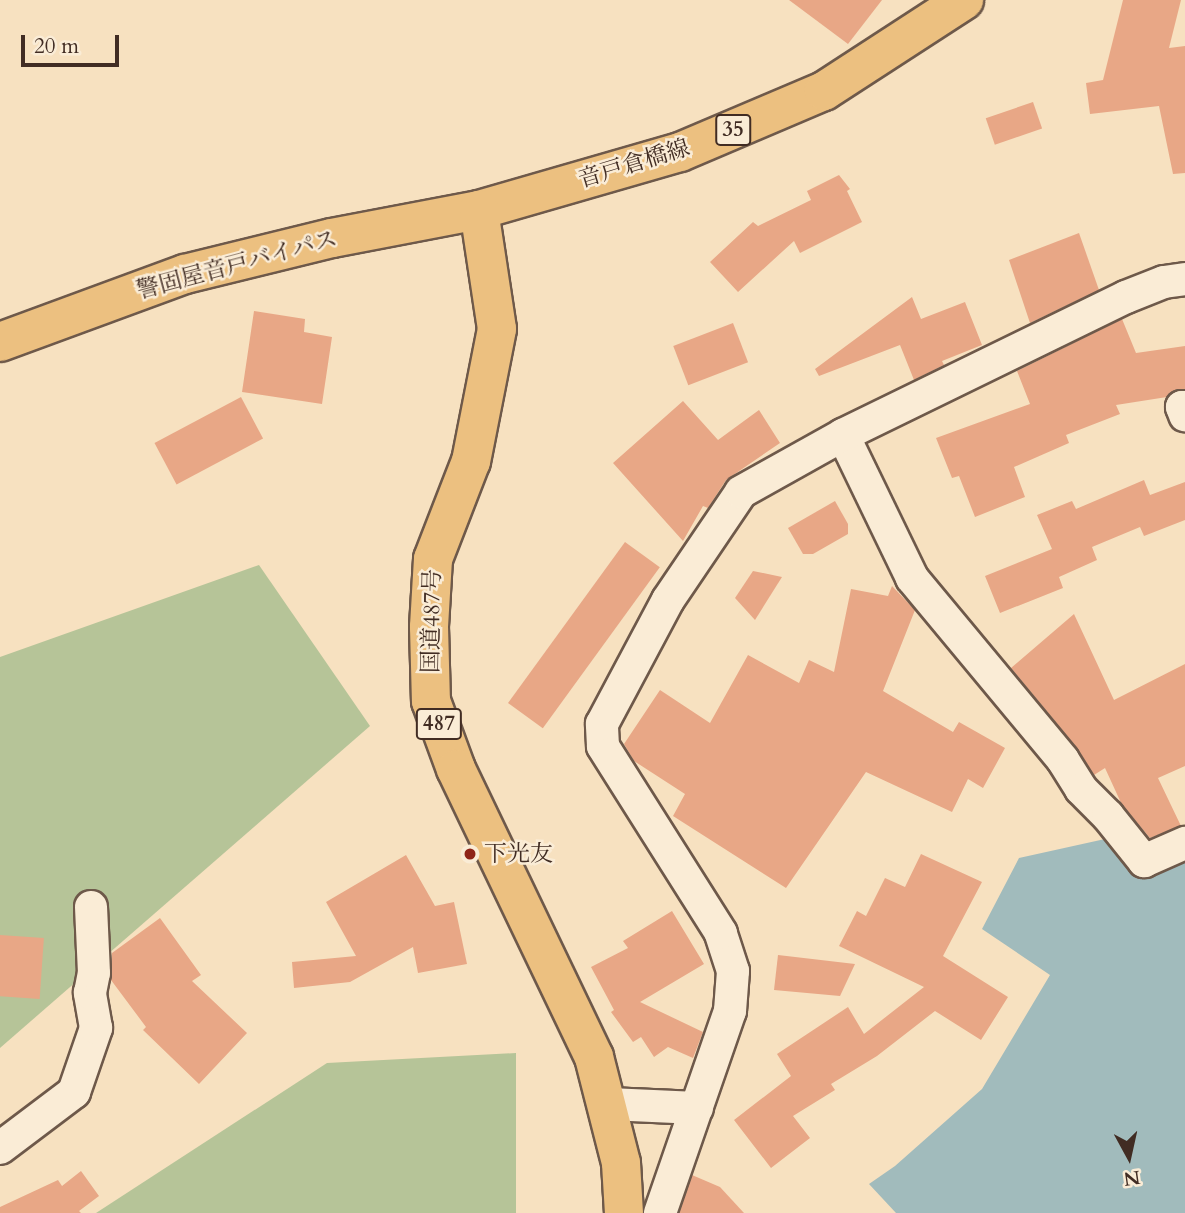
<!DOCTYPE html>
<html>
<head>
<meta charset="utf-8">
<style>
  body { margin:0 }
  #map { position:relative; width:1185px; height:1213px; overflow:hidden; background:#f7e1c0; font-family:Cardo,"Noto Serif JP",serif }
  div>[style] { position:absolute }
  .green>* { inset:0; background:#b6c498 }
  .water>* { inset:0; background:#a1bbbc }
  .building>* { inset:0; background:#e8a786; transform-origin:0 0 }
  .roads { filter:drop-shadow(2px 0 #6e594a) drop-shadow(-2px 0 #6e594a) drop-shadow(0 2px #6e594a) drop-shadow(0 -2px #6e594a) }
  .minor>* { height:32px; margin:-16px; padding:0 16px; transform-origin:16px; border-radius:16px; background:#faecd6 }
  .primary>* { height:38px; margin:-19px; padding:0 19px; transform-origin:19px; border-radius:19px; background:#ecc080 }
  .trunk>* { height:38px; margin:-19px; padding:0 19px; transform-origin:19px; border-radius:19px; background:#ecc080 }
  .dots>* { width:19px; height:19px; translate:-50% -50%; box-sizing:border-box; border:4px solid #faecd6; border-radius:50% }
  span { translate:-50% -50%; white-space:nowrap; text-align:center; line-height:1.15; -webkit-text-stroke:5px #faecd6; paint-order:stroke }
  .shield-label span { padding:2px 5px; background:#faecd6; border:2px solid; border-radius:5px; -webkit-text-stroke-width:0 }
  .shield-label { font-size:21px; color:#412c23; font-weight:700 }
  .street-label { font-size:23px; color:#412c23 }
  .poi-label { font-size:23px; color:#412c23 }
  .left { translate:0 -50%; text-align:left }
  .north { position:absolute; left:1094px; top:1122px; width:70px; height:70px; -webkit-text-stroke:5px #faecd6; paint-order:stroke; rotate:172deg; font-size:19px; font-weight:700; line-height:28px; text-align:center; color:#412c23 }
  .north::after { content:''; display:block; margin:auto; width:24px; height:32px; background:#412c23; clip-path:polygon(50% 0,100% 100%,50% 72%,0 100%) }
  .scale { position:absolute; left:21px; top:35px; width:98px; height:32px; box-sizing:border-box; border:4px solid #412c23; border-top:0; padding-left:9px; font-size:21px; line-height:24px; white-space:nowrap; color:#412c23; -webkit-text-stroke:5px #faecd6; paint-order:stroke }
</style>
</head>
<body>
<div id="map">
  <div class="green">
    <i style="clip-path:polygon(259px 565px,370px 726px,0 1048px,0 657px)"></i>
    <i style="clip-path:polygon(516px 1053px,516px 1213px,96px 1213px,327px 1063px)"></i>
  </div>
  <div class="water">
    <i style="clip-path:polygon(1114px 837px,1147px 877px,1185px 860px,1185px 1213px,896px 1213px,869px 1184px,895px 1166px,982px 1089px,1050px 975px,982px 929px,1019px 858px)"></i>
  </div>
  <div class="building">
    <i style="clip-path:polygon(789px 0,882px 0,848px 44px)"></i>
    <i style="clip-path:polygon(1123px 0,1181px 0,1169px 48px,1185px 46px,1185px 173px,1173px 174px,1159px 106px,1090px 114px,1086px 83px,1103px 80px)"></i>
    <i style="left:1033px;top:102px;width:28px;height:50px;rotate:71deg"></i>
    <i style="clip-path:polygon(839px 175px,850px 189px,847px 191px,862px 222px,800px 253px,794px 241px,738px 292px,710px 262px,753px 222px,758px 226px,811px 200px,807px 191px)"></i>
    <i style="clip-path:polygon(1079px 233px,1099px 290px,1030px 323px,1009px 260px)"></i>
    <i style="clip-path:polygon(912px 297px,921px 319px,965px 302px,982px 345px,942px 361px,944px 365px,914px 380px,900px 345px,819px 376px,815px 369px)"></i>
    <i style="clip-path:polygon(254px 311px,305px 319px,304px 332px,332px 337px,322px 404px,242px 392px)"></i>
    <i style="clip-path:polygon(1122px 319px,1136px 353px,1185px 346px,1185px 389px,1174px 390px,1167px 397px,1116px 405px,1120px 414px,1066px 435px,1069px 443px,1014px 467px,1025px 497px,975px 517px,959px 476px,952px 478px,936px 438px,1030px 404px,1017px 371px)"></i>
    <i style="left:733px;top:323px;width:42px;height:64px;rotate:69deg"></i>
    <i style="left:241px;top:397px;width:47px;height:98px;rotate:62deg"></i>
    <i style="clip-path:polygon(683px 401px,718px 440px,759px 410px,780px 443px,726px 480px,708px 508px,703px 506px,683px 541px,613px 463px)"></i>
    <i style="clip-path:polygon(1144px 480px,1150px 495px,1185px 482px,1185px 520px,1144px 536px,1140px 527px,1092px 547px,1097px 560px,1059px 577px,1063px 588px,1000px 613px,985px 576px,1052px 549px,1037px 515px,1072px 501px,1076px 509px)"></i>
    <i style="clip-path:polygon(835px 501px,848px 524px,848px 534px,813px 554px,803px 554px,788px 528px)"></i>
    <i style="left:625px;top:542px;width:43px;height:199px;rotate:36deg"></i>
    <i style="clip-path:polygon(753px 571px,782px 577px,755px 620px,735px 598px)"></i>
    <i style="clip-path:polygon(892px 586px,915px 610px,883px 691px,953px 732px,959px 722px,1005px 748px,983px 788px,968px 779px,952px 812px,866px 772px,786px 888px,673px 816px,685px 794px,634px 761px,624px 744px,660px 690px,710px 723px,748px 655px,799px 683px,809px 660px,834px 672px,851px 589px,888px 596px)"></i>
    <i style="clip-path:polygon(1074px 614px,1114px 700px,1185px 664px,1185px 766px,1158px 778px,1181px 826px,1150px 838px,1122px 805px,1105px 768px,1094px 775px,1077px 748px,1011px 668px)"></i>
    <i style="clip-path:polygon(921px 854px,982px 882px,943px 956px,1008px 997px,981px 1040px,935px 1011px,877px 1056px,831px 1084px,835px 1090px,793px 1116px,810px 1138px,771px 1168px,734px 1120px,791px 1076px,777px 1054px,848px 1007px,864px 1034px,924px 987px,839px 946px,857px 911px,866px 916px,885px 878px,905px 887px)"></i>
    <i style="clip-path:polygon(406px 855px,435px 906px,454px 902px,467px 964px,418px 973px,413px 947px,350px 982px,294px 988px,292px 962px,356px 956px,326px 902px)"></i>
    <i style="clip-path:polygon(672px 911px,704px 964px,640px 1002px,703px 1032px,693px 1058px,668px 1047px,654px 1057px,641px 1037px,633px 1042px,611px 1012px,614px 1010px,591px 967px,628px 948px,623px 941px)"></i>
    <i style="clip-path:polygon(160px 918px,201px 975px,192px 981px,247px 1033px,199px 1084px,143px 1030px,146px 1027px,111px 980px,112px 953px)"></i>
    <i style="left:0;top:935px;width:44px;height:61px;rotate:4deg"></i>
    <i style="clip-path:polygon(778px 955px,855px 964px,840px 996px,774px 990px)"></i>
    <i style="clip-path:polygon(81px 1171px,99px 1196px,79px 1211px,81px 1213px,0 1213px,0 1207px,58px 1180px,62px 1186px)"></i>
    <i style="clip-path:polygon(692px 1175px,720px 1187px,744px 1213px,679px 1213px)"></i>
  </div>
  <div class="roads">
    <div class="minor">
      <i style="left:1185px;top:407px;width:3px;rotate:180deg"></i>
      <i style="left:1182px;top:407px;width:9px;rotate:69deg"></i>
      <i style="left:843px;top:435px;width:159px;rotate:64.2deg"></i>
      <i style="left:912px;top:578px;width:236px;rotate:50.3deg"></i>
      <i style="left:1063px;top:760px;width:34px;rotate:58deg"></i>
      <i style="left:1081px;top:789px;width:38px;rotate:45deg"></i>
      <i style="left:1108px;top:816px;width:58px;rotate:51.3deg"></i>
      <i style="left:1144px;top:861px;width:45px;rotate:-23.7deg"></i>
      <i style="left:609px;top:1104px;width:88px;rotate:2.6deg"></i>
      <i style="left:0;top:1148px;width:93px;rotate:-37.1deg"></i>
      <i style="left:74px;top:1092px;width:68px;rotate:-71deg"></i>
      <i style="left:96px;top:1028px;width:36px;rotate:-100deg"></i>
      <i style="left:90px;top:993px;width:20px;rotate:-79deg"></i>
      <i style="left:94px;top:973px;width:66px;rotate:-92.6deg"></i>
      <i style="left:660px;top:1213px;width:214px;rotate:-70.9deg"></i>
      <i style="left:730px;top:1011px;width:40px;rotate:-85.7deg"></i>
      <i style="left:733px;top:971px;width:40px;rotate:-108deg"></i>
      <i style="left:721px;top:933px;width:221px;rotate:-122.3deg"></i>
      <i style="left:603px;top:746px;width:22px;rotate:-93deg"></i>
      <i style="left:602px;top:724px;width:140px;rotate:-62deg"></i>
      <i style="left:668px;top:600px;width:130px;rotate:-55.9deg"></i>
      <i style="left:741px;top:492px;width:117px;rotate:-29.2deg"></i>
      <i style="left:843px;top:435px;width:315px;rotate:-26deg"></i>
      <i style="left:1126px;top:297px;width:41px;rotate:-21.5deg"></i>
      <i style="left:1164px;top:282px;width:21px;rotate:-8deg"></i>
    </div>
    <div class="primary">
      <i style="left:479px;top:210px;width:209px;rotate:-16.1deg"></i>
      <i style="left:680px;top:152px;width:156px;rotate:-23deg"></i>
      <i style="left:824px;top:91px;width:167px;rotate:-33deg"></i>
    </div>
    <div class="trunk">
      <i style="left:0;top:342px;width:197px;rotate:-20.2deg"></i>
      <i style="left:185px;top:274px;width:151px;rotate:-13.8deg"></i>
      <i style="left:332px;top:238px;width:150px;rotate:-10.8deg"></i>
      <i style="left:479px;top:210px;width:120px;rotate:81.4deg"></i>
      <i style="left:497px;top:329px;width:135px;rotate:101.1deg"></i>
      <i style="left:471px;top:461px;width:105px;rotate:111.2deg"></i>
      <i style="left:433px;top:559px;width:68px;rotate:93.4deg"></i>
      <i style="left:429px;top:627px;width:74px;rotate:88.5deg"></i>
      <i style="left:431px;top:701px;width:72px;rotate:69.8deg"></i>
      <i style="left:456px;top:769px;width:319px;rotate:64.4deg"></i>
      <i style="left:594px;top:1057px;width:109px;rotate:75.7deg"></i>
      <i style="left:621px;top:1163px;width:50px;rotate:86.6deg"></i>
    </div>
  </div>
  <div class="dots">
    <i style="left:470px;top:854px;background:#8f2418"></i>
  </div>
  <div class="shield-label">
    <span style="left:733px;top:130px">35</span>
    <span style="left:439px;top:724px">487</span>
  </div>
  <div class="street-label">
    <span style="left:634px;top:164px;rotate:-17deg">音戸倉橋線</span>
    <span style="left:237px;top:265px;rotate:-15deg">警固屋音戸バイパス</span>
    <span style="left:432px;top:621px;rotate:-89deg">国道487号</span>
  </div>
  <div class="poi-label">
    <span class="left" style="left:484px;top:854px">下光友</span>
  </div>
  <div class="north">N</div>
  <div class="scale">20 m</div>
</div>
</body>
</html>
